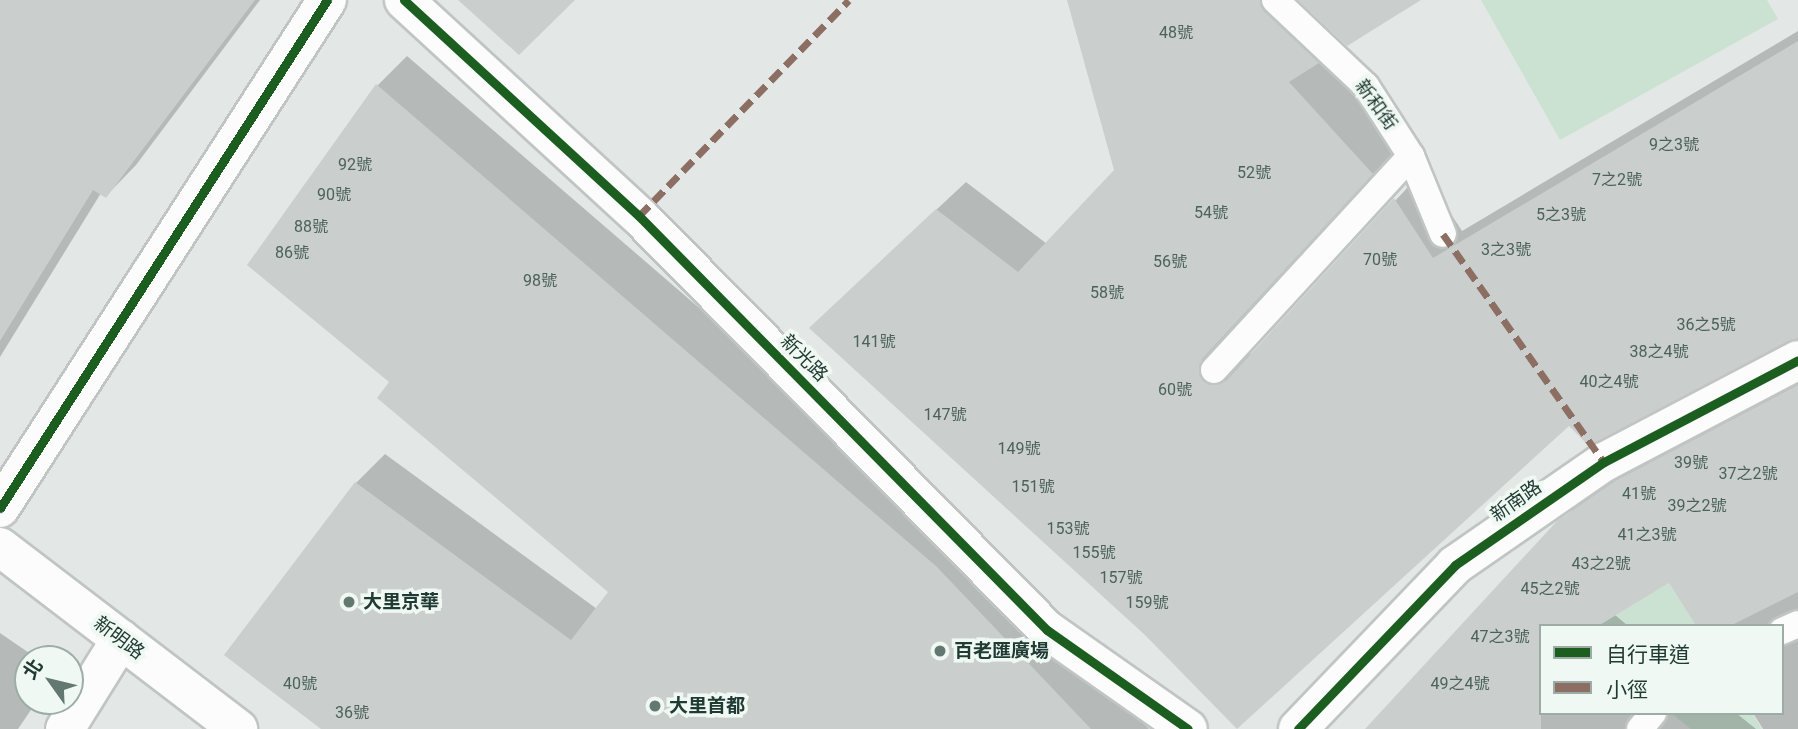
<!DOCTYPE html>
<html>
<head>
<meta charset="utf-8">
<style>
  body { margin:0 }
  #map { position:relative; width:1798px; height:729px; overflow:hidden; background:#e3e8e6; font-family:Roboto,"Noto Sans TC",sans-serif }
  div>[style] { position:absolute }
  .green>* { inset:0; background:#cbe2d2 }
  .shadow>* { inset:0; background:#0003 }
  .building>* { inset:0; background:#cacfcd }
  .roads { filter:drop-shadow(2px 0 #c0c5c3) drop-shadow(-2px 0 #c0c5c3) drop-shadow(0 2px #c0c5c3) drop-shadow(0 -2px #c0c5c3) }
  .service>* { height:26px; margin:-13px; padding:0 13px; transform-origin:13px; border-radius:13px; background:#fbfcfb }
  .minor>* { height:38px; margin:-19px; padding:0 19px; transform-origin:19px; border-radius:19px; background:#fbfcfb }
  .quiet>* { height:7px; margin-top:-3.5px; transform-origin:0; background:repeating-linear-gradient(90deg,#8d6e63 0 14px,transparent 0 21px) }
  .cycleway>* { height:9px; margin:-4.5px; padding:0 4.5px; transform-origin:4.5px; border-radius:4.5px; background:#1b5e20 }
  .dots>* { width:19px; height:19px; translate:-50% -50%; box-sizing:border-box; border:4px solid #f0f8f4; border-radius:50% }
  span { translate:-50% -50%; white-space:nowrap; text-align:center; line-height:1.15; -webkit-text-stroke:7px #f0f8f4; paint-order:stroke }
  .number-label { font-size:16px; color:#4b615a }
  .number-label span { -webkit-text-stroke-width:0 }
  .street-label { font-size:19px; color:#203b33 }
  .poi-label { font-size:19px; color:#203b33; font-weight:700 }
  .left { translate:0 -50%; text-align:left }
  .legend { position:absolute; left:1539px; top:624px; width:245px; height:91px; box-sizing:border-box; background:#f0f8f4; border:2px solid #9daca7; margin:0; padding:9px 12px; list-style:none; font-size:21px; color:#203b33 }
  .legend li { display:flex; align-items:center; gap:14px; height:35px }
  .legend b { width:35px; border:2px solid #9daca7 }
  .north { position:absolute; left:14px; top:645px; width:70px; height:70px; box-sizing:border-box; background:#f0f8f4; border:2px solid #9daca7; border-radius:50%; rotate:304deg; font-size:19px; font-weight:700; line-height:28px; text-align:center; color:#203b33 }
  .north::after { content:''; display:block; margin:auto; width:24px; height:32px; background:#647872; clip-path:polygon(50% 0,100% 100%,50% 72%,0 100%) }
</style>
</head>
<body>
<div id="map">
  <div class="green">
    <i style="clip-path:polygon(1481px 0,1767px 0,1778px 19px,1560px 140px)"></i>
    <i style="clip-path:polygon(1669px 583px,1696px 626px,1598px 626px)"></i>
    <i style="clip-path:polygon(1671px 713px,1752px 713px,1762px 729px,1691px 729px)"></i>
  </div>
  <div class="shadow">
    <i style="clip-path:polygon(0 0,260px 0,136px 165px,106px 196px,101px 193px,0 357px)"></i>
    <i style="clip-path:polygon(1070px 0,1268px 0,1401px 144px,1231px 329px,1227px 346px,1241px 357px,1253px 353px,1423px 171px,1462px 231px,1798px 31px,1798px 339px,1787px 339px,1569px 424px,1146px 634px,811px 327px,966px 182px,1047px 244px,1116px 171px)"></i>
    <i style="clip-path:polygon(407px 56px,972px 543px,1149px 729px,327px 729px,356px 483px,385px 454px,597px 609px,610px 592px,391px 381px,249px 265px,378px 85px)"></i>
    <i style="clip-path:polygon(1798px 373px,1798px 729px,1763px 729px,1753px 713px,1782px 713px,1782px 626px,1698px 626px,1670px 580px,1614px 614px,1628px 626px,1541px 626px,1541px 713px,1736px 713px,1756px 729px,1367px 729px,1588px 493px)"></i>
    <i style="clip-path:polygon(0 633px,38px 659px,28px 659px,28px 701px,37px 701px,18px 729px,0 729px)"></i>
  </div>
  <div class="building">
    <i style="clip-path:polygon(0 0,255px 0,106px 198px,93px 190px,0 341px)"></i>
    <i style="clip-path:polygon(458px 0,575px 0,519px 55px)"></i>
    <i style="clip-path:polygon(1067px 0,1260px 0,1264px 11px,1319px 63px,1289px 82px,1373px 174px,1202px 359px,1199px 374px,1210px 385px,1226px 381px,1394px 198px,1433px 258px,1798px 41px,1798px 338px,1589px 446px,1569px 426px,1237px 729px,1145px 635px,809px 328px,936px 209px,1018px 272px,1114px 170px)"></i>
    <i style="clip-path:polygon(1298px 0,1421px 0,1347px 46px)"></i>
    <i style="clip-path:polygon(376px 84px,937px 567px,1091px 729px,321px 729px,224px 655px,355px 482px,571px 640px,608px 592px,377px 398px,389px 382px,247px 265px)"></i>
    <i style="clip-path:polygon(1798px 385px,1798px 592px,1730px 626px,1696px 626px,1669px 583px,1598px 626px,1541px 626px,1541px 729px,1365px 729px,1557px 521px,1615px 481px)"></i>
  </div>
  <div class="roads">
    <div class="service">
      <i style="left:1275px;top:0;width:125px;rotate:43.4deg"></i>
      <i style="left:1366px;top:86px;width:83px;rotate:57.3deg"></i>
      <i style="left:1411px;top:156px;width:84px;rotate:67.7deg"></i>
      <i style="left:1214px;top:370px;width:291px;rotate:-47.4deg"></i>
      <i style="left:1782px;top:631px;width:17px;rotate:-24deg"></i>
      <i style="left:1640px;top:729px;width:21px;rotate:-51deg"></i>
    </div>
    <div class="minor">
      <i style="left:404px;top:0;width:319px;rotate:42.6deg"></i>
      <i style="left:639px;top:216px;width:581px;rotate:45.42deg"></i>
      <i style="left:1047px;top:630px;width:172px;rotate:35.1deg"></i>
      <i style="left:0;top:508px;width:604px;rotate:-57.23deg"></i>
      <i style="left:0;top:547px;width:300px;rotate:37.4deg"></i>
      <i style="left:65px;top:729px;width:106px;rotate:-58.1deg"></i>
      <i style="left:1298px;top:729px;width:227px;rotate:-46.2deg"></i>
      <i style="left:1455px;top:565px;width:181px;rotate:-34.7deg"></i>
      <i style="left:1604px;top:462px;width:219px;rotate:-27.7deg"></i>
    </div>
  </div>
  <div class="quiet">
    <i style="left:639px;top:216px;width:301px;rotate:-45.8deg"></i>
    <i style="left:1443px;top:234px;width:279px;rotate:54.8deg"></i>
  </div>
  <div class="cycleway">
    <i style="left:404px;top:0;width:319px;rotate:42.6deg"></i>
    <i style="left:639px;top:216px;width:581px;rotate:45.42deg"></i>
    <i style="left:1047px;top:630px;width:172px;rotate:35.1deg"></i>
    <i style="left:0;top:508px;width:604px;rotate:-57.23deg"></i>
    <i style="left:1298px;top:729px;width:227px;rotate:-46.2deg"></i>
    <i style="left:1455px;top:565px;width:181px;rotate:-34.7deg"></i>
    <i style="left:1604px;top:462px;width:219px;rotate:-27.7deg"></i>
  </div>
  <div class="dots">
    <i style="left:349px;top:602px;background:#647872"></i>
    <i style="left:940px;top:651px;background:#647872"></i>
    <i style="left:655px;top:706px;background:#647872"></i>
  </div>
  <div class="number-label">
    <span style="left:1176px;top:33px">48號</span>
    <span style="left:1674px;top:145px">9之3號</span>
    <span style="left:355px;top:165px">92號</span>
    <span style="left:1254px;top:173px">52號</span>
    <span style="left:1617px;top:180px">7之2號</span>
    <span style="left:334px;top:195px">90號</span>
    <span style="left:1211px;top:213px">54號</span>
    <span style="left:1561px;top:215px">5之3號</span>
    <span style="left:311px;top:227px">88號</span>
    <span style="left:1506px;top:250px">3之3號</span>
    <span style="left:292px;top:253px">86號</span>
    <span style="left:1380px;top:260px">70號</span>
    <span style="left:1170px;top:262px">56號</span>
    <span style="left:540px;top:281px">98號</span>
    <span style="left:1107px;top:293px">58號</span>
    <span style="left:1706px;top:325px">36之5號</span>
    <span style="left:874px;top:342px">141號</span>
    <span style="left:1659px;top:352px">38之4號</span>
    <span style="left:1609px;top:382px">40之4號</span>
    <span style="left:1175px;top:390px">60號</span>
    <span style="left:945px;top:415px">147號</span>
    <span style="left:1019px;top:449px">149號</span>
    <span style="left:1691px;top:463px">39號</span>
    <span style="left:1748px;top:474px">37之2號</span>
    <span style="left:1033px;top:487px">151號</span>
    <span style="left:1639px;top:494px">41號</span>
    <span style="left:1697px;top:506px">39之2號</span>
    <span style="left:1068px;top:529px">153號</span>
    <span style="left:1647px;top:535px">41之3號</span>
    <span style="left:1094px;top:553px">155號</span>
    <span style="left:1601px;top:564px">43之2號</span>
    <span style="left:1121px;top:578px">157號</span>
    <span style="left:1550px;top:589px">45之2號</span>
    <span style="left:1147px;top:603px">159號</span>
    <span style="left:1500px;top:637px">47之3號</span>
    <span style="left:300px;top:684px">40號</span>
    <span style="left:1460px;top:684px">49之4號</span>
    <span style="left:352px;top:713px">36號</span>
  </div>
  <div class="street-label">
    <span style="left:1376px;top:105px;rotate:54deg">新和街</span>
    <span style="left:804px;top:358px;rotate:45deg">新光路</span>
    <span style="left:1516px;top:501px;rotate:-35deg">新南路</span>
    <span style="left:119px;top:638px;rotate:37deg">新明路</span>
  </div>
  <div class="poi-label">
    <span class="left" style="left:363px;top:602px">大里京華</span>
    <span class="left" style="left:954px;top:651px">百老匯廣場</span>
    <span class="left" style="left:669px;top:706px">大里首都</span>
  </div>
  <ul class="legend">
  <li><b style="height:9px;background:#1b5e20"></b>自行車道</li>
  <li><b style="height:9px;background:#8d6e63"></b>小徑</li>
  </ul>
  <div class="north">北</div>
</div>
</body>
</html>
